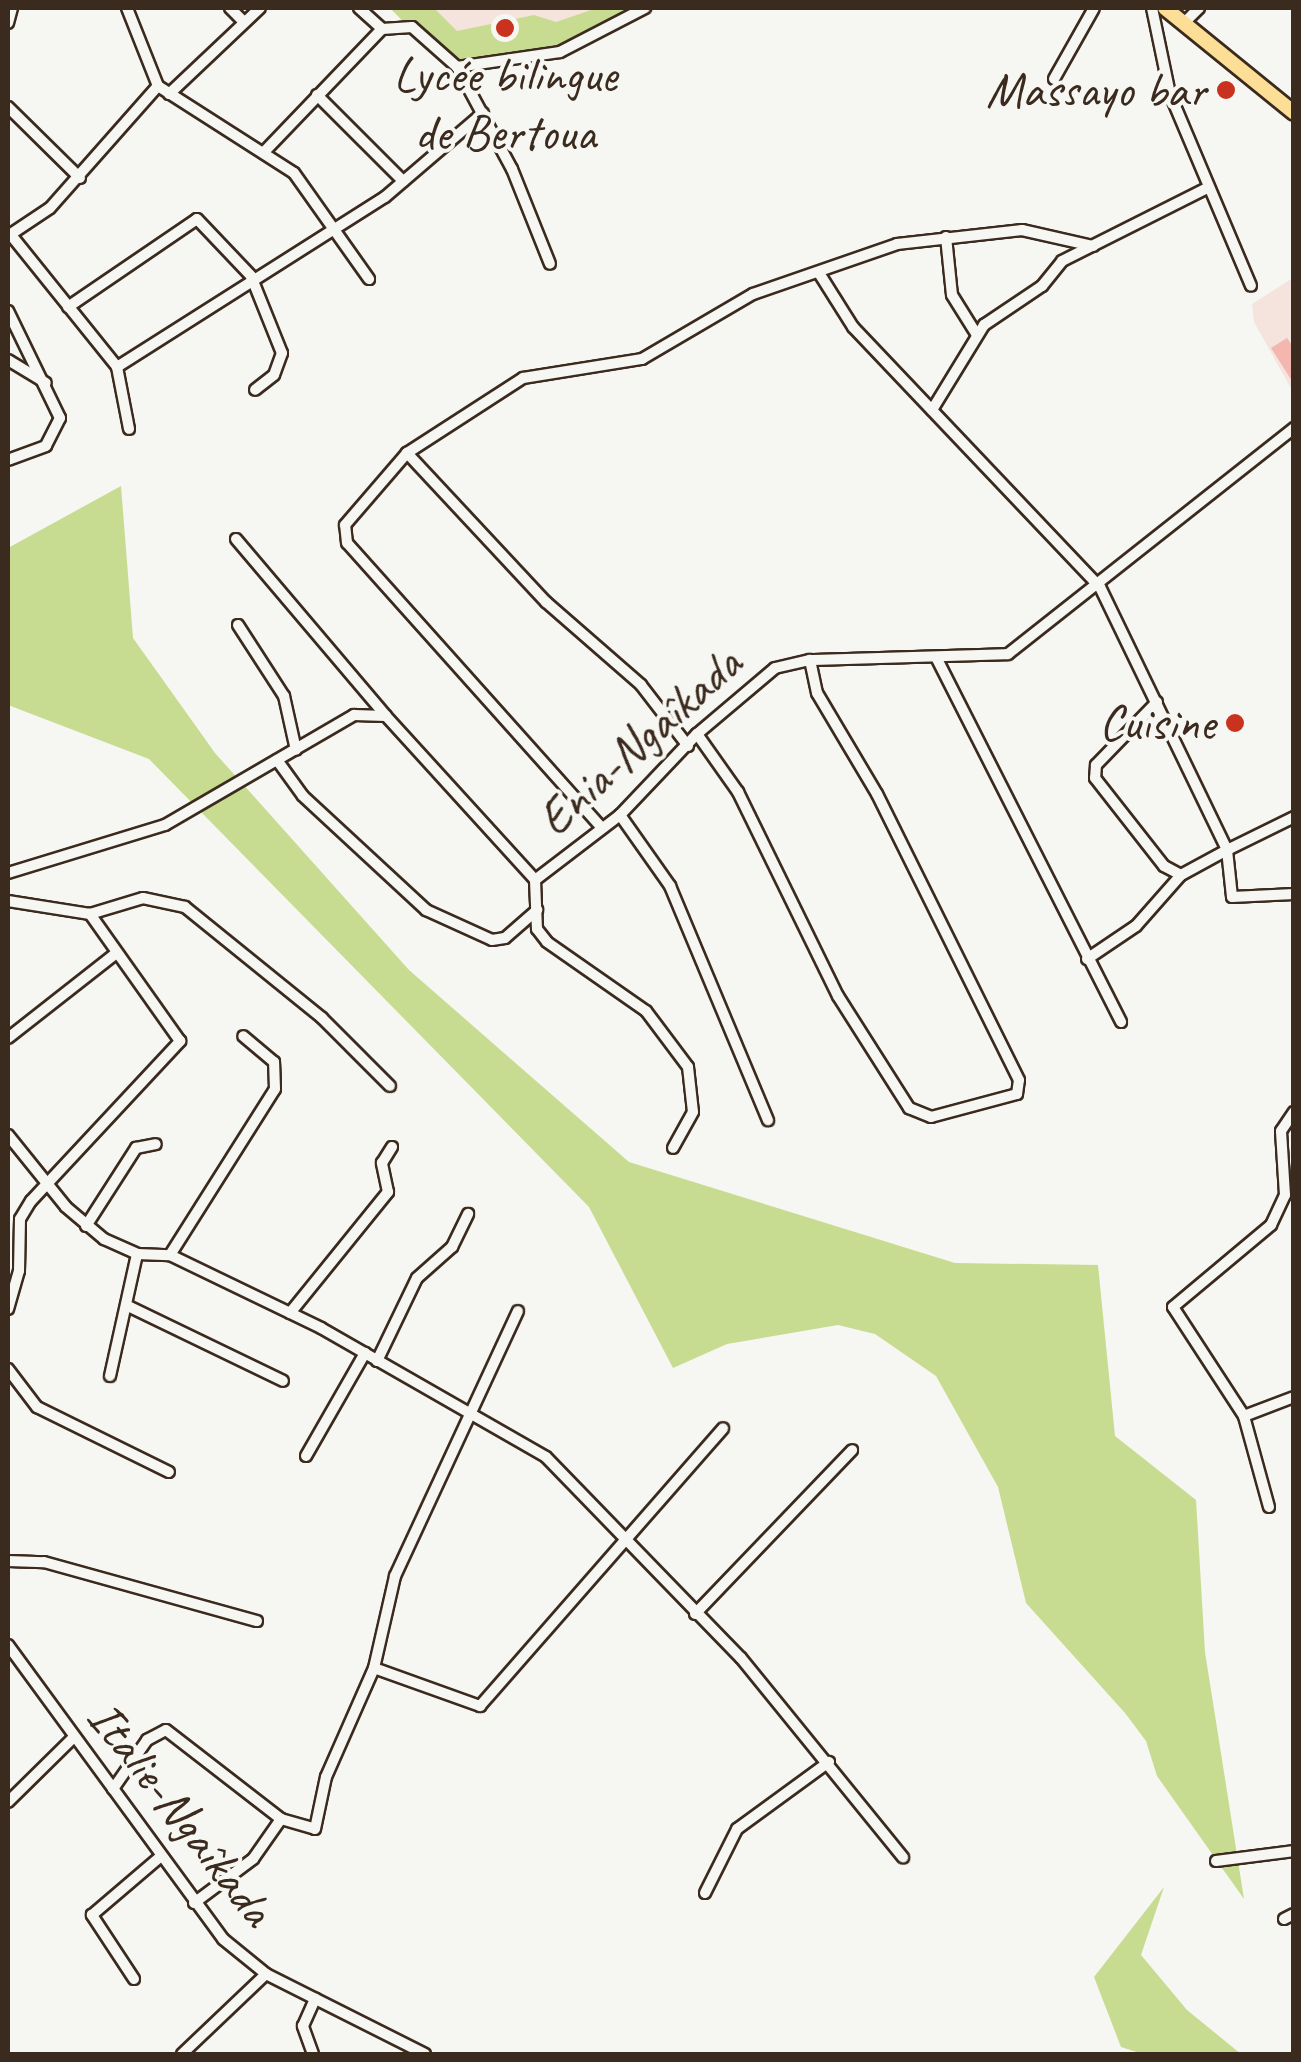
<!DOCTYPE html>
<html>
<head>
<meta charset="utf-8">
<style>
  body { margin:0 }
  #map { position:relative; width:1301px; height:2062px; overflow:hidden; background:#f6f6f2; font-family:Caveat,sans-serif }
  div>[style] { position:absolute }
  .built>* { inset:0; background:#f5e3de }
  .green>* { inset:0; background:#c8dc91 }
  .building>* { inset:0; background:#f3b7b0 }
  .roads { filter:drop-shadow(2px 0 #3b2a1e) drop-shadow(-2px 0 #3b2a1e) drop-shadow(0 2px #3b2a1e) drop-shadow(0 -2px #3b2a1e) }
  .minor>* { height:10px; margin:-5px; padding:0 5px; transform-origin:5px; border-radius:5px; background:#f6f6f2 }
  .highway>* { height:14px; margin:-7px; padding:0 7px; transform-origin:7px; border-radius:7px; background:#fcde96 }
  .dots>* { width:28px; height:28px; translate:-50% -50%; box-sizing:border-box; border:5px solid #f6f6f2; border-radius:50% }
  span { translate:-50% -50%; white-space:nowrap; text-align:center; line-height:1.15; -webkit-text-stroke:8px #f6f6f2; paint-order:stroke }
  .poi-label { font-size:50px; color:#3b2a1e }
  .right { translate:-100% -50%; text-align:right }
  .street-label { font-size:50px; color:#3b2a1e }
  .frame { position:absolute; inset:0; border:10px solid #3b2a1e; pointer-events:none }
</style>
</head>
<body>
<div id="map">
  <div class="built">
    <i style="clip-path:polygon(390px 8px,639px 8px,449px 68px)"></i>
    <i style="clip-path:polygon(1293px 278px,1293px 392px,1254px 322px,1252px 304px)"></i>
  </div>
  <div class="green">
    <i style="clip-path:polygon(390px 8px,434px 8px,457px 31px,534px 15px,556px 22px,597px 8px,639px 8px,543px 56px,449px 68px)"></i>
    <i style="clip-path:polygon(121px 486px,133px 638px,215px 753px,409px 970px,629px 1162px,955px 1263px,1098px 1265px,1115px 1436px,1196px 1500px,1205px 1652px,1244px 1899px,1157px 1776px,1146px 1741px,1125px 1713px,1026px 1603px,998px 1487px,936px 1376px,875px 1334px,838px 1325px,727px 1344px,673px 1368px,589px 1207px,149px 759px,8px 705px,8px 548px)"></i>
    <i style="clip-path:polygon(1164px 1887px,1141px 1955px,1187px 2010px,1241px 2054px,1143px 2054px,1121px 2047px,1094px 1977px)"></i>
  </div>
  <div class="building">
    <i style="clip-path:polygon(1287px 338px,1294px 348px,1294px 384px,1271px 348px)"></i>
  </div>
  <div class="roads">
    <div class="minor">
      <i style="left:127px;top:8px;width:84px;rotate:68.3deg"></i>
      <i style="left:158px;top:86px;width:161px;rotate:32.6deg"></i>
      <i style="left:294px;top:173px;width:130px;rotate:54.7deg"></i>
      <i style="left:230px;top:8px;width:20px;rotate:45deg"></i>
      <i style="left:359px;top:8px;width:31px;rotate:42deg"></i>
      <i style="left:382px;top:29px;width:30px;rotate:-4deg"></i>
      <i style="left:412px;top:27px;width:60px;rotate:41.6deg"></i>
      <i style="left:457px;top:67px;width:116px;rotate:61.7deg"></i>
      <i style="left:512px;top:169px;width:102px;rotate:68.2deg"></i>
      <i style="left:1152px;top:8px;width:88px;rotate:78.2deg"></i>
      <i style="left:1170px;top:94px;width:208px;rotate:67.1deg"></i>
      <i style="left:1185px;top:22px;width:20px;rotate:-45deg"></i>
      <i style="left:8px;top:23px;width:16px;rotate:-75deg"></i>
      <i style="left:457px;top:67px;width:104px;rotate:-8.3deg"></i>
      <i style="left:560px;top:52px;width:96px;rotate:-27.4deg"></i>
      <i style="left:1054px;top:79px;width:81px;rotate:-60.6deg"></i>
      <i style="left:169px;top:94px;width:125px;rotate:-43.4deg"></i>
      <i style="left:317px;top:95px;width:122px;rotate:45deg"></i>
      <i style="left:8px;top:107px;width:101px;rotate:44.6deg"></i>
      <i style="left:264px;top:152px;width:170px;rotate:-46.2deg"></i>
      <i style="left:11px;top:235px;width:169px;rotate:51.2deg"></i>
      <i style="left:117px;top:367px;width:63px;rotate:79deg"></i>
      <i style="left:8px;top:236px;width:50px;rotate:-33.7deg"></i>
      <i style="left:50px;top:208px;width:163px;rotate:-48.5deg"></i>
      <i style="left:946px;top:237px;width:58px;rotate:84.1deg"></i>
      <i style="left:952px;top:295px;width:47px;rotate:58deg"></i>
      <i style="left:819px;top:273px;width:64px;rotate:57.8deg"></i>
      <i style="left:853px;top:327px;width:359px;rotate:46.5deg"></i>
      <i style="left:1100px;top:587px;width:292px;rotate:64.2deg"></i>
      <i style="left:1227px;top:850px;width:75px;rotate:-26.2deg"></i>
      <i style="left:68px;top:307px;width:156px;rotate:-34.3deg"></i>
      <i style="left:197px;top:219px;width:79px;rotate:46.5deg"></i>
      <i style="left:251px;top:276px;width:83px;rotate:68.1deg"></i>
      <i style="left:282px;top:353px;width:23px;rotate:110deg"></i>
      <i style="left:274px;top:375px;width:24px;rotate:142deg"></i>
      <i style="left:8px;top:311px;width:119px;rotate:64.1deg"></i>
      <i style="left:60px;top:418px;width:31px;rotate:117deg"></i>
      <i style="left:46px;top:446px;width:40px;rotate:159.8deg"></i>
      <i style="left:8px;top:360px;width:44px;rotate:31.2deg"></i>
      <i style="left:117px;top:367px;width:317px;rotate:-32.4deg"></i>
      <i style="left:385px;top:197px;width:129px;rotate:-40.6deg"></i>
      <i style="left:932px;top:410px;width:100px;rotate:-58.5deg"></i>
      <i style="left:984px;top:325px;width:70px;rotate:-33.9deg"></i>
      <i style="left:1042px;top:286px;width:32px;rotate:-51deg"></i>
      <i style="left:1062px;top:261px;width:162px;rotate:-26.7deg"></i>
      <i style="left:407px;top:453px;width:204px;rotate:47deg"></i>
      <i style="left:546px;top:602px;width:126px;rotate:41.1deg"></i>
      <i style="left:641px;top:685px;width:77px;rotate:52.4deg"></i>
      <i style="left:236px;top:539px;width:232px;rotate:49.7deg"></i>
      <i style="left:238px;top:625px;width:85px;rotate:57.1deg"></i>
      <i style="left:284px;top:696px;width:55px;rotate:77.5deg"></i>
      <i style="left:937px;top:659px;width:407px;rotate:63.1deg"></i>
      <i style="left:1157px;top:702px;width:88px;rotate:134.1deg"></i>
      <i style="left:1096px;top:765px;width:13px;rotate:94deg"></i>
      <i style="left:1095px;top:778px;width:112px;rotate:51.9deg"></i>
      <i style="left:1164px;top:866px;width:19px;rotate:28deg"></i>
      <i style="left:697px;top:734px;width:71px;rotate:54.7deg"></i>
      <i style="left:738px;top:792px;width:227px;rotate:63.9deg"></i>
      <i style="left:838px;top:996px;width:133px;rotate:57.6deg"></i>
      <i style="left:909px;top:1108px;width:24px;rotate:22deg"></i>
      <i style="left:931px;top:1117px;width:89px;rotate:-15deg"></i>
      <i style="left:1017px;top:1094px;width:14px;rotate:-82deg"></i>
      <i style="left:1019px;top:1080px;width:319px;rotate:-116.4deg"></i>
      <i style="left:877px;top:794px;width:117px;rotate:-120.7deg"></i>
      <i style="left:817px;top:693px;width:34px;rotate:-102deg"></i>
      <i style="left:277px;top:760px;width:44px;rotate:54.2deg"></i>
      <i style="left:303px;top:796px;width:168px;rotate:42.8deg"></i>
      <i style="left:426px;top:910px;width:72px;rotate:24.4deg"></i>
      <i style="left:492px;top:940px;width:13px;rotate:-9deg"></i>
      <i style="left:505px;top:938px;width:43px;rotate:-41.2deg"></i>
      <i style="left:620px;top:815px;width:87px;rotate:54.8deg"></i>
      <i style="left:670px;top:886px;width:254px;rotate:67.3deg"></i>
      <i style="left:602px;top:828px;width:382px;rotate:-131.8deg"></i>
      <i style="left:347px;top:543px;width:18px;rotate:-96deg"></i>
      <i style="left:345px;top:525px;width:95px;rotate:-49.3deg"></i>
      <i style="left:407px;top:453px;width:138px;rotate:-32.9deg"></i>
      <i style="left:523px;top:378px;width:121px;rotate:-9.1deg"></i>
      <i style="left:642px;top:359px;width:129px;rotate:-30.4deg"></i>
      <i style="left:753px;top:294px;width:152px;rotate:-19.1deg"></i>
      <i style="left:897px;top:244px;width:126px;rotate:-6.4deg"></i>
      <i style="left:1022px;top:230px;width:73px;rotate:12.7deg"></i>
      <i style="left:8px;top:873px;width:164px;rotate:-17deg"></i>
      <i style="left:165px;top:825px;width:219px;rotate:-30.2deg"></i>
      <i style="left:354px;top:715px;width:32px;rotate:2deg"></i>
      <i style="left:386px;top:716px;width:222px;rotate:47.7deg"></i>
      <i style="left:535px;top:880px;width:107px;rotate:-37.4deg"></i>
      <i style="left:620px;top:815px;width:112px;rotate:-46.5deg"></i>
      <i style="left:697px;top:734px;width:102px;rotate:-40.2deg"></i>
      <i style="left:775px;top:668px;width:36px;rotate:-13deg"></i>
      <i style="left:810px;top:660px;width:198px;rotate:-1.7deg"></i>
      <i style="left:1008px;top:654px;width:365px;rotate:-38.3deg"></i>
      <i style="left:535px;top:880px;width:49px;rotate:87.7deg"></i>
      <i style="left:537px;top:929px;width:16px;rotate:52deg"></i>
      <i style="left:547px;top:942px;width:121px;rotate:34.9deg"></i>
      <i style="left:646px;top:1011px;width:70px;rotate:53.1deg"></i>
      <i style="left:688px;top:1067px;width:45px;rotate:83.7deg"></i>
      <i style="left:693px;top:1112px;width:41px;rotate:119.1deg"></i>
      <i style="left:8px;top:901px;width:83px;rotate:9deg"></i>
      <i style="left:90px;top:914px;width:55px;rotate:-16.8deg"></i>
      <i style="left:143px;top:898px;width:43px;rotate:12.1deg"></i>
      <i style="left:185px;top:907px;width:176px;rotate:39deg"></i>
      <i style="left:322px;top:1018px;width:96px;rotate:45deg"></i>
      <i style="left:1087px;top:959px;width:59px;rotate:-34deg"></i>
      <i style="left:1136px;top:926px;width:68px;rotate:-48.6deg"></i>
      <i style="left:1181px;top:875px;width:52px;rotate:-28.5deg"></i>
      <i style="left:1227px;top:850px;width:47px;rotate:83.9deg"></i>
      <i style="left:1232px;top:897px;width:62px;rotate:-2.8deg"></i>
      <i style="left:8px;top:1038px;width:136px;rotate:-38.1deg"></i>
      <i style="left:8px;top:1135px;width:92px;rotate:51.1deg"></i>
      <i style="left:66px;top:1207px;width:50px;rotate:40.1deg"></i>
      <i style="left:104px;top:1239px;width:36px;rotate:24deg"></i>
      <i style="left:137px;top:1254px;width:33px;rotate:2deg"></i>
      <i style="left:170px;top:1255px;width:168px;rotate:25.8deg"></i>
      <i style="left:321px;top:1328px;width:259px;rotate:29.8deg"></i>
      <i style="left:546px;top:1457px;width:280px;rotate:45.9deg"></i>
      <i style="left:741px;top:1658px;width:257px;rotate:50.9deg"></i>
      <i style="left:86px;top:1226px;width:93px;rotate:-57.3deg"></i>
      <i style="left:136px;top:1148px;width:20px;rotate:-11deg"></i>
      <i style="left:170px;top:1255px;width:196px;rotate:-57.7deg"></i>
      <i style="left:275px;top:1089px;width:27px;rotate:-92deg"></i>
      <i style="left:274px;top:1062px;width:40px;rotate:-140deg"></i>
      <i style="left:128px;top:1306px;width:172px;rotate:25.8deg"></i>
      <i style="left:8px;top:1309px;width:40px;rotate:-74deg"></i>
      <i style="left:19px;top:1271px;width:52px;rotate:-88.9deg"></i>
      <i style="left:20px;top:1219px;width:21px;rotate:-59deg"></i>
      <i style="left:31px;top:1201px;width:219px;rotate:-47deg"></i>
      <i style="left:180px;top:1041px;width:156px;rotate:-125.3deg"></i>
      <i style="left:290px;top:1313px;width:156px;rotate:-51deg"></i>
      <i style="left:388px;top:1192px;width:30px;rotate:-102deg"></i>
      <i style="left:382px;top:1163px;width:19px;rotate:-58deg"></i>
      <i style="left:377px;top:1361px;width:92px;rotate:-64.3deg"></i>
      <i style="left:417px;top:1278px;width:47px;rotate:-41.5deg"></i>
      <i style="left:452px;top:1247px;width:37px;rotate:-64deg"></i>
      <i style="left:8px;top:1369px;width:48px;rotate:52.7deg"></i>
      <i style="left:37px;top:1407px;width:147px;rotate:26.2deg"></i>
      <i style="left:110px;top:1376px;width:125px;rotate:-77.5deg"></i>
      <i style="left:1244px;top:1416px;width:53px;rotate:-20.8deg"></i>
      <i style="left:306px;top:1456px;width:119px;rotate:-60.2deg"></i>
      <i style="left:1269px;top:1507px;width:94px;rotate:-105.4deg"></i>
      <i style="left:1244px;top:1416px;width:130px;rotate:-123.1deg"></i>
      <i style="left:1173px;top:1307px;width:128px;rotate:-39.9deg"></i>
      <i style="left:1271px;top:1225px;width:33px;rotate:-65deg"></i>
      <i style="left:1285px;top:1195px;width:64px;rotate:-93.6deg"></i>
      <i style="left:1281px;top:1131px;width:23px;rotate:-56deg"></i>
      <i style="left:8px;top:1561px;width:36px;rotate:2deg"></i>
      <i style="left:44px;top:1562px;width:221px;rotate:15.5deg"></i>
      <i style="left:695px;top:1614px;width:227px;rotate:-46.2deg"></i>
      <i style="left:8px;top:1645px;width:364px;rotate:53.8deg"></i>
      <i style="left:223px;top:1939px;width:55px;rotate:39.1deg"></i>
      <i style="left:266px;top:1974px;width:178px;rotate:26.7deg"></i>
      <i style="left:374px;top:1668px;width:113px;rotate:19.7deg"></i>
      <i style="left:480px;top:1706px;width:369px;rotate:-48.8deg"></i>
      <i style="left:113px;top:1789px;width:60px;rotate:-55.2deg"></i>
      <i style="left:147px;top:1740px;width:21px;rotate:-28deg"></i>
      <i style="left:166px;top:1730px;width:145px;rotate:37.7deg"></i>
      <i style="left:281px;top:1819px;width:35px;rotate:16deg"></i>
      <i style="left:315px;top:1829px;width:53px;rotate:-78.1deg"></i>
      <i style="left:326px;top:1777px;width:119px;rotate:-66.2deg"></i>
      <i style="left:374px;top:1668px;width:94px;rotate:-77.1deg"></i>
      <i style="left:395px;top:1576px;width:292px;rotate:-65.1deg"></i>
      <i style="left:8px;top:1802px;width:93px;rotate:-44.6deg"></i>
      <i style="left:1216px;top:1861px;width:79px;rotate:-7.3deg"></i>
      <i style="left:705px;top:1893px;width:72px;rotate:-63.4deg"></i>
      <i style="left:737px;top:1829px;width:114px;rotate:-36.1deg"></i>
      <i style="left:194px;top:1903px;width:74px;rotate:-36.7deg"></i>
      <i style="left:253px;top:1859px;width:49px;rotate:-55deg"></i>
      <i style="left:1284px;top:1919px;width:11px;rotate:-27deg"></i>
      <i style="left:134px;top:1979px;width:77px;rotate:-123.3deg"></i>
      <i style="left:92px;top:1915px;width:89px;rotate:-40.5deg"></i>
      <i style="left:182px;top:2054px;width:116px;rotate:-43.6deg"></i>
      <i style="left:313px;top:2054px;width:30px;rotate:-110deg"></i>
      <i style="left:303px;top:2026px;width:30px;rotate:-66deg"></i>
    </div>
    <div class="highway">
      <i style="left:1165px;top:8px;width:166px;rotate:39.1deg"></i>
    </div>
  </div>
  <div class="dots">
    <i style="left:505px;top:28px;background:#c8321e"></i>
    <i style="left:1226px;top:90px;background:#c8321e"></i>
    <i style="left:1235px;top:723px;background:#c8321e"></i>
  </div>
  <div class="poi-label">
    <span style="left:505px;top:103px">Lycée bilingue<br>de Bertoua</span>
    <span class="right" style="left:1206px;top:90px">Massayo bar</span>
    <span class="right" style="left:1215px;top:723px">Cuisine</span>
  </div>
  <div class="street-label">
    <span style="left:639px;top:741px;rotate:-42deg">Enia-Ngaîkada</span>
    <span style="left:181px;top:1813px;rotate:52deg">Italie-Ngaîkada</span>
  </div>
  <div class="frame"></div>
</div>
</body>
</html>
